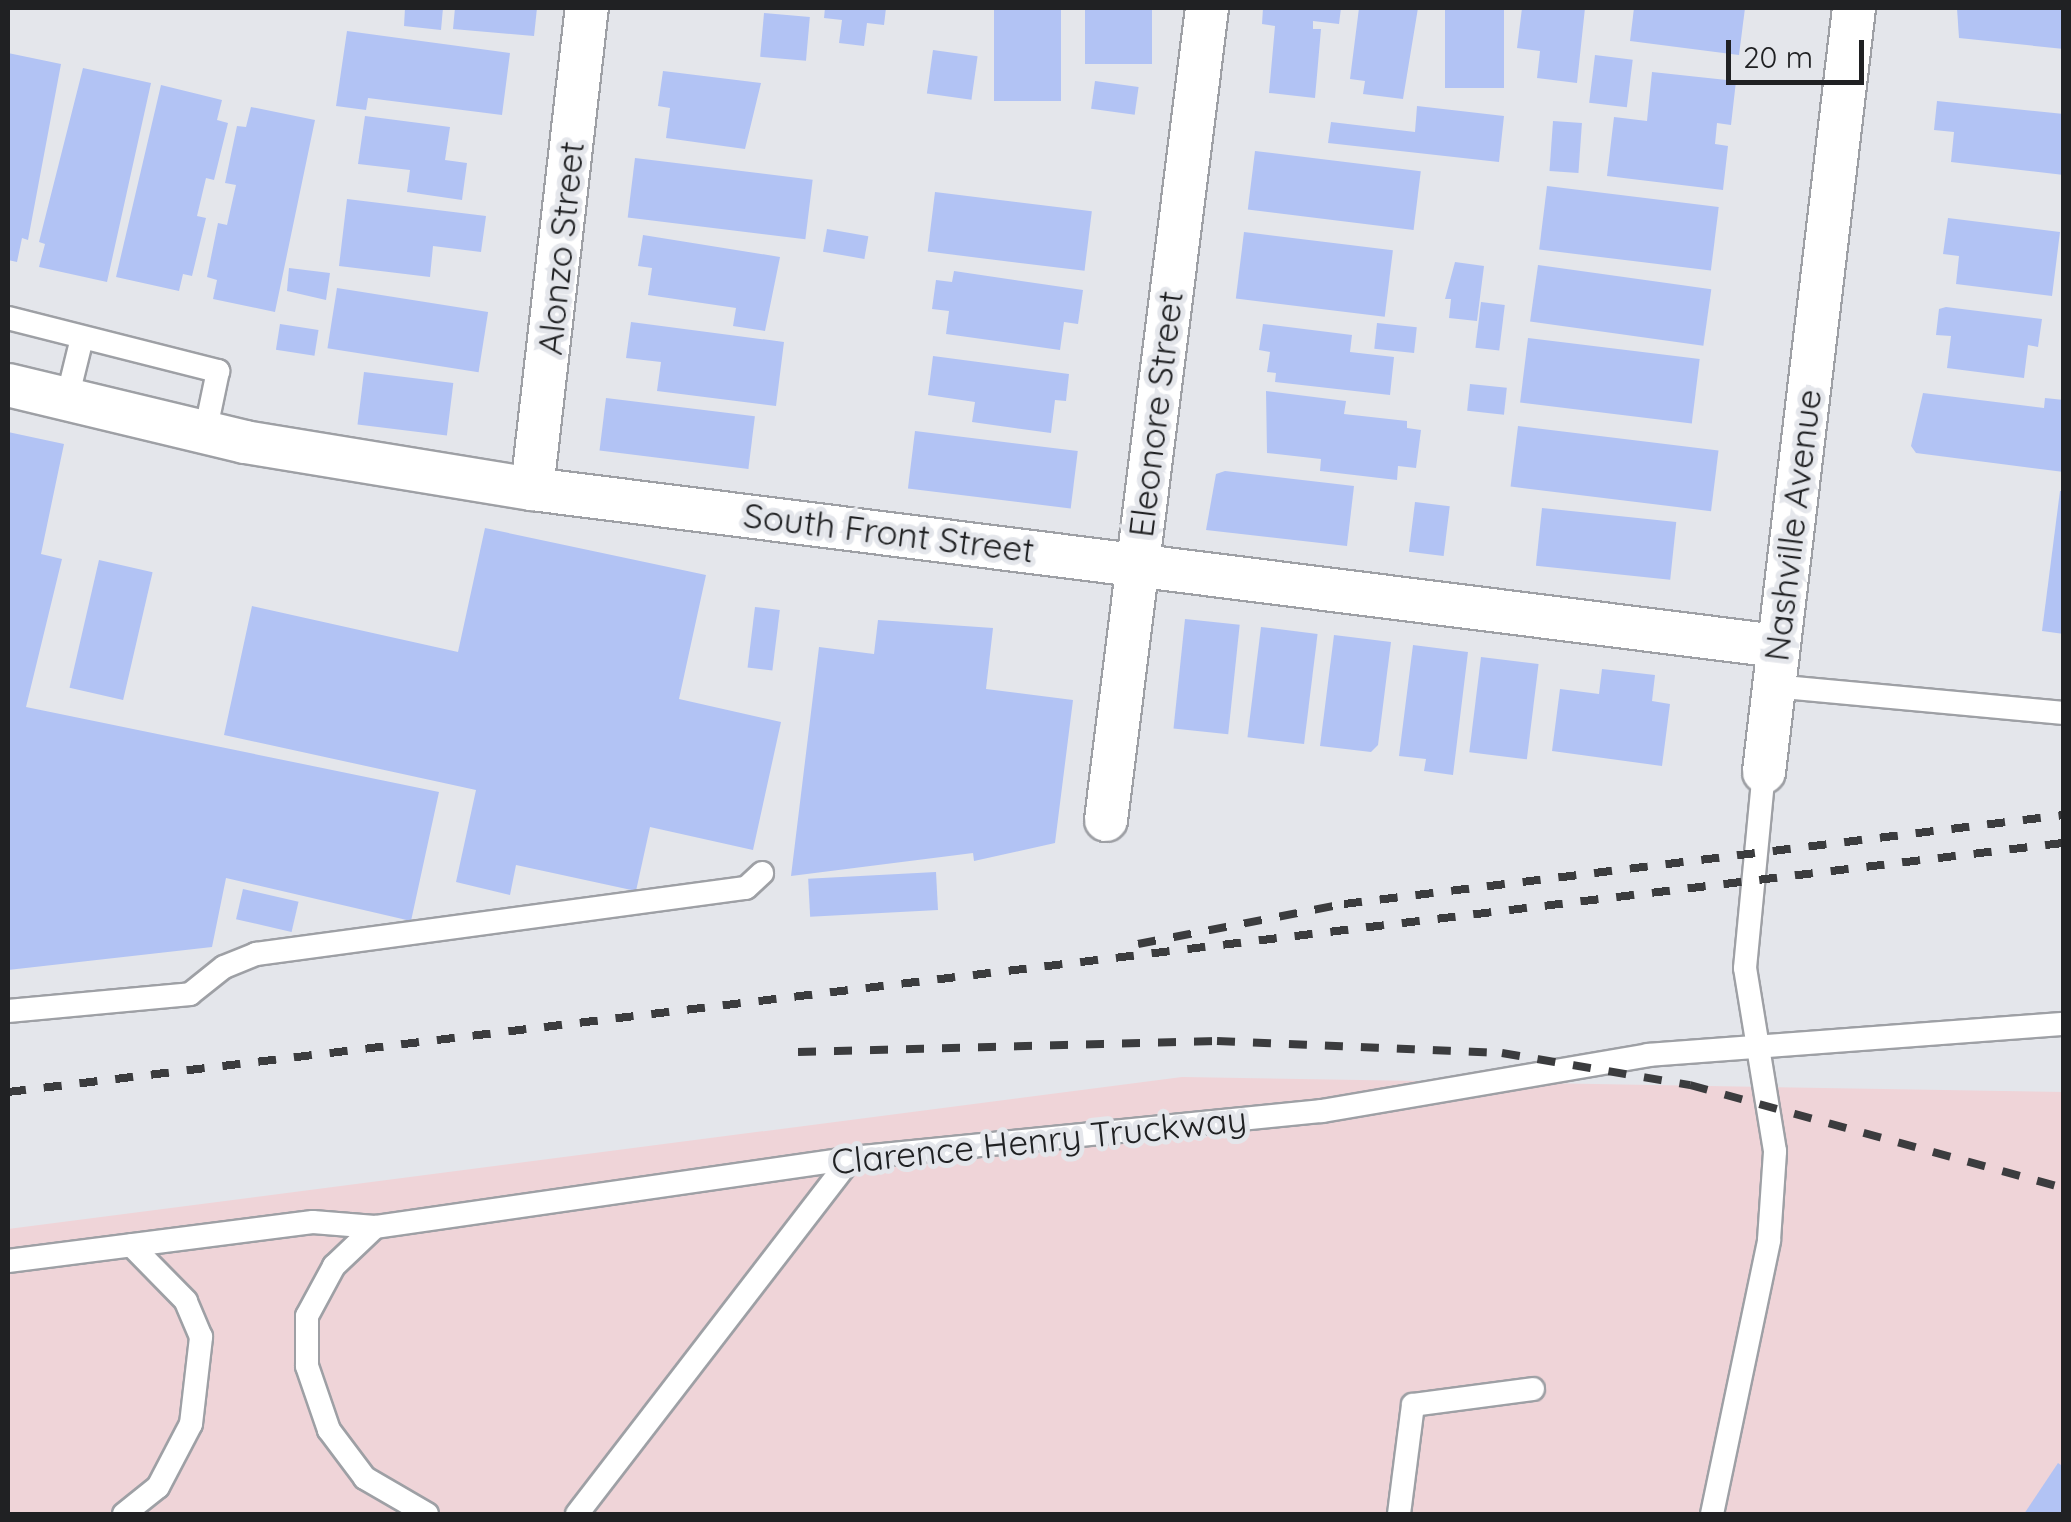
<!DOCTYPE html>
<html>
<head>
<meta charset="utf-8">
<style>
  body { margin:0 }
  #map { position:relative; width:2071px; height:1522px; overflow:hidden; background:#e4e6eb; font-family:Quicksand,sans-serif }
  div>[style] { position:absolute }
  .industrial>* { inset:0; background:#efd4d8 }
  .building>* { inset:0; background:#b2c3f4; transform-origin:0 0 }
  .roads { filter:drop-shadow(2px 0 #9ea0a5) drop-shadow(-2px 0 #9ea0a5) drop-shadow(0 2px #9ea0a5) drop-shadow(0 -2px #9ea0a5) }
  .service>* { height:22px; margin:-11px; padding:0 11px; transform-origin:11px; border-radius:11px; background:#fff }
  .minor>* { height:42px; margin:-21px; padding:0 21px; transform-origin:21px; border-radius:21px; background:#fff }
  .rail>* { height:8px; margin-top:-4px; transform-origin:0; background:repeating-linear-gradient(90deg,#3b3c3e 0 18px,transparent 0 36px) }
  span { translate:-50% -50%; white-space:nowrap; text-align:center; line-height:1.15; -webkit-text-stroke:10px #e4e6eb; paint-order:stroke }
  .street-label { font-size:35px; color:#202123 }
  .frame { position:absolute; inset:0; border:10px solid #202123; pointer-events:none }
  .scale { position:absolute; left:1726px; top:40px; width:138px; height:45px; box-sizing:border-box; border:5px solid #202123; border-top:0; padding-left:12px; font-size:30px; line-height:35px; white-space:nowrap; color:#202123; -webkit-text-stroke:8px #e4e6eb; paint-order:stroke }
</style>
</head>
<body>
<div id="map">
  <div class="industrial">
    <i style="clip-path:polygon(1182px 1077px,2063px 1092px,2063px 1514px,8px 1514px,8px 1229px)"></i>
  </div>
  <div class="building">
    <i style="clip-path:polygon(405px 8px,443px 8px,441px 30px,404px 26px)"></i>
    <i style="clip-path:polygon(455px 8px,537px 8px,534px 36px,453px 29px)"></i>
    <i style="clip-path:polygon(825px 8px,886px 8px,884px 25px,867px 23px,864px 46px,839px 43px,842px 20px,824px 18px)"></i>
    <i style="left:994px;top:8px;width:67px;height:93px"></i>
    <i style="left:1085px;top:8px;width:67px;height:56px"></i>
    <i style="clip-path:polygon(1263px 8px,1341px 8px,1339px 24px,1313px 21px,1313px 29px,1321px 29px,1315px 98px,1269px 93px,1275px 26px,1262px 24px)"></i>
    <i style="clip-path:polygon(1359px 8px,1418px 8px,1403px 99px,1363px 94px,1365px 81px,1350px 79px)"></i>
    <i style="left:1445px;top:8px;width:59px;height:80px"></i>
    <i style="clip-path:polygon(1522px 8px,1585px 8px,1577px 83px,1537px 78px,1540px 51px,1517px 48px)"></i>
    <i style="clip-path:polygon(1634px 8px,1745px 8px,1739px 55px,1630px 41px)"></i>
    <i style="clip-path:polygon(1957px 8px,2064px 8px,2064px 49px,1959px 38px)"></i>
    <i style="left:764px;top:13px;width:46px;height:44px;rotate:5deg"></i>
    <i style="clip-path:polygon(347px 31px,510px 53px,502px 115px,368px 98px,366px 110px,336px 106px)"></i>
    <i style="left:933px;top:50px;width:45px;height:44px;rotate:8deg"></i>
    <i style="clip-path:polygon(8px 53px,61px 64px,28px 240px,22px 238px,17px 262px,8px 260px)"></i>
    <i style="left:1595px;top:55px;width:38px;height:48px;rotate:7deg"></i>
    <i style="clip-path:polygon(83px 68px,151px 83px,107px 282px,39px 267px,45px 244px,39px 242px)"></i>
    <i style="clip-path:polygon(663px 71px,761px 83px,745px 149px,666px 138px,670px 108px,658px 106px)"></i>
    <i style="clip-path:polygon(1652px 72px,1736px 81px,1731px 125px,1717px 123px,1715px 144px,1728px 146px,1723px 190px,1607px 176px,1614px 117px,1647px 121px)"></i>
    <i style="left:1095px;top:81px;width:44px;height:28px;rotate:8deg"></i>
    <i style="clip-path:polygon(161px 85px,222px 100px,217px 120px,228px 123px,214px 180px,206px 178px,197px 216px,206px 218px,192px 276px,183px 274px,179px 291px,116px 277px)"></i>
    <i style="clip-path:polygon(1937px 101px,2064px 114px,2064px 175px,1951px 162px,1954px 132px,1934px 130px)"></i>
    <i style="clip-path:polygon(1417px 106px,1504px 116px,1499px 162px,1328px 143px,1331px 122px,1415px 132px)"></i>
    <i style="clip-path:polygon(251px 107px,315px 120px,275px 312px,213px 299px,217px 280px,207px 277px,218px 223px,227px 225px,236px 185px,225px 183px,237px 126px,246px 127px)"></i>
    <i style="clip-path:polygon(365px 116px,450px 127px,445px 160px,467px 163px,462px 200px,407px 192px,410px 170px,358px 164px)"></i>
    <i style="left:1553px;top:121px;width:29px;height:50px;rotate:4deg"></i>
    <i style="left:1255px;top:151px;width:167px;height:59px;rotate:7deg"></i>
    <i style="left:635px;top:158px;width:179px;height:60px;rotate:7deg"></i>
    <i style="left:1547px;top:186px;width:173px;height:64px;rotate:7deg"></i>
    <i style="left:935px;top:192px;width:158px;height:60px;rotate:7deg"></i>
    <i style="clip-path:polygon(347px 199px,486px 216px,481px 252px,433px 246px,430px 277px,339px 266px)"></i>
    <i style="clip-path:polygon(1948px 218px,2060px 232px,2052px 296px,1956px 284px,1959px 256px,1943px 254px)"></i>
    <i style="left:827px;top:229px;width:42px;height:23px;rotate:10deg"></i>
    <i style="left:1244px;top:232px;width:150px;height:67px;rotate:7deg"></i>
    <i style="clip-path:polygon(643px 235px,780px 257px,765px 331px,733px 326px,736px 308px,648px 295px,652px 268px,638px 266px)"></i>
    <i style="clip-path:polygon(1455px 262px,1484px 266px,1477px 321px,1449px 318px,1451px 299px,1445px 299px)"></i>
    <i style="left:1538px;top:265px;width:175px;height:57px;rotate:8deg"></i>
    <i style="clip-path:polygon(289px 268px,330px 273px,326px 300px,287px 291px)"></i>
    <i style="clip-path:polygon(954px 271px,1083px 290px,1078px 324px,1064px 322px,1060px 350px,946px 334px,949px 311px,932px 309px,936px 280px,952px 282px)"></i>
    <i style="left:337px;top:288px;width:153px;height:61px;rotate:9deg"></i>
    <i style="left:1481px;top:302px;width:24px;height:46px;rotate:7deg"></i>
    <i style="clip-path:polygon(1946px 307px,2042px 319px,2038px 347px,2028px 345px,2024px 378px,1947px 368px,1951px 336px,1936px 335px,1939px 309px)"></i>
    <i style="clip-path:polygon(631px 322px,784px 342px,776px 406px,657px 391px,661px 362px,626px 358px)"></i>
    <i style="left:1377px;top:323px;width:40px;height:26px;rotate:6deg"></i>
    <i style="left:280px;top:324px;width:39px;height:26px;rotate:9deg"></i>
    <i style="clip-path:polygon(1263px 324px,1352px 335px,1350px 352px,1394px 357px,1390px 395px,1275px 382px,1276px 373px,1267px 372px,1270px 352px,1259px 350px)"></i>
    <i style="left:1528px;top:338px;width:173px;height:65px;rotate:7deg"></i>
    <i style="clip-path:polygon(933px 356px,1069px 374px,1066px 401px,1055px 400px,1051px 433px,972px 422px,975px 402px,928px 395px)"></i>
    <i style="left:364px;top:372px;width:90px;height:53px;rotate:7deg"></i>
    <i style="left:1470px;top:384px;width:37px;height:27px;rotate:6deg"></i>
    <i style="clip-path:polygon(1266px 391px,1346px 401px,1344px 414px,1407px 421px,1407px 428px,1421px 430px,1416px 468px,1398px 466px,1397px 480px,1320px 471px,1321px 459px,1267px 453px)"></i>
    <i style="clip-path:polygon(1923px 393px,2044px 408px,2045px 398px,2064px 400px,2064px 472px,1916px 453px,1911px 446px)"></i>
    <i style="left:606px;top:398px;width:150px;height:53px;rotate:7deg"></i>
    <i style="left:1518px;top:426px;width:202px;height:61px;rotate:7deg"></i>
    <i style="left:915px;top:431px;width:164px;height:58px;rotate:7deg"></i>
    <i style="clip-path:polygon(8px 432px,64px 444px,41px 554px,62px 559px,26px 707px,439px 792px,411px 921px,226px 878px,212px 947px,8px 970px)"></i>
    <i style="clip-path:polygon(1225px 471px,1354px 486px,1347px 546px,1206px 530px,1216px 474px)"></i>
    <i style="clip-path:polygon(2060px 491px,2064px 491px,2064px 634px,2042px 631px)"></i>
    <i style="left:1415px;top:502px;width:35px;height:50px;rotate:7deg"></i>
    <i style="left:1542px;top:508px;width:135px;height:58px;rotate:6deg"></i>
    <i style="clip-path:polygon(485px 528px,706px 575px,679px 699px,781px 722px,753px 850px,650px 827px,636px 891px,516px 865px,510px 895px,456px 882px,476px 790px,224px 735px,252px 606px,458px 652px)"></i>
    <i style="left:99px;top:560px;width:55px;height:131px;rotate:13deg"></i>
    <i style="left:755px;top:607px;width:25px;height:61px;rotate:7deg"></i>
    <i style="left:1185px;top:619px;width:55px;height:110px;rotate:6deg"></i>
    <i style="clip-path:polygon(878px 620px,993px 628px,986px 689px,1073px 700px,1055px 843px,974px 861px,973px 853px,791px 876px,819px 647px,874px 654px)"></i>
    <i style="left:1261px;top:627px;width:57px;height:111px;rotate:7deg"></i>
    <i style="clip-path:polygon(1334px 635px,1391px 642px,1378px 745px,1371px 752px,1320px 746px)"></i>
    <i style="clip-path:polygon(1413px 645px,1468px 652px,1453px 775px,1424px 771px,1426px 759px,1399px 756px)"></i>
    <i style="left:1481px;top:657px;width:58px;height:96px;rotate:7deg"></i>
    <i style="clip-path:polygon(1602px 669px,1655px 675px,1652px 701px,1670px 704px,1662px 766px,1552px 751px,1560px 689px,1599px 694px)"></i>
    <i style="left:936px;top:872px;width:38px;height:128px;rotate:87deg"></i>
    <i style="left:243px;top:889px;width:57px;height:31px;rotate:13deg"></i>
    <i style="clip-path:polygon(2058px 1463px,2064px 1467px,2064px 1514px,2024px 1514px)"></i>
  </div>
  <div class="roads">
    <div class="service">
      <i style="left:8px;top:318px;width:217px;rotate:14.2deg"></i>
      <i style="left:218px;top:371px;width:63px;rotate:101.8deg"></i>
      <i style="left:67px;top:399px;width:63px;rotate:-76.2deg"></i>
      <i style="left:1773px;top:686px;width:292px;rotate:5.3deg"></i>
      <i style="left:8px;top:1011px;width:183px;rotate:-5.3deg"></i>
      <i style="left:190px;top:994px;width:43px;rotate:-38.5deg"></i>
      <i style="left:224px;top:967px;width:35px;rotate:-22deg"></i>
      <i style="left:256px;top:954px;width:494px;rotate:-7.7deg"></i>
      <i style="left:746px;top:888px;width:22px;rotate:-43deg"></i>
      <i style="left:8px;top:1261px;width:307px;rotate:-7.3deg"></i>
      <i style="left:313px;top:1222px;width:62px;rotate:4.6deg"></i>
      <i style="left:124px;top:1514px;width:43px;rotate:-38.5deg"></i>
      <i style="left:158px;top:1487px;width:71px;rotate:-62.4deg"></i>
      <i style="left:191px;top:1424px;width:88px;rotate:-83.4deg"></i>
      <i style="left:201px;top:1337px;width:39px;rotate:-113deg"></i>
      <i style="left:186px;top:1301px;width:78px;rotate:-134.5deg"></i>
      <i style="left:427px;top:1514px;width:72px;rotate:-149.9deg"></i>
      <i style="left:365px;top:1478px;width:60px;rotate:-126.9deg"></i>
      <i style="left:329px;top:1430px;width:68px;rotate:-109deg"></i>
      <i style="left:307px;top:1366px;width:50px;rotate:-90deg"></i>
      <i style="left:307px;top:1316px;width:57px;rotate:-61.6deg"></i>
      <i style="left:334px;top:1266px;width:57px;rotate:-43.6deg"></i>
      <i style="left:375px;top:1227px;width:481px;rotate:-8.2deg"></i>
      <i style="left:851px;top:1158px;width:473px;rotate:-5.7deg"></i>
      <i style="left:1322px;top:1111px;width:331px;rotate:-9.7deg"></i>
      <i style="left:1648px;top:1055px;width:417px;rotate:-4.3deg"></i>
      <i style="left:577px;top:1514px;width:449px;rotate:-52.4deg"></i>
      <i style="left:1399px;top:1514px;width:110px;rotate:-82.7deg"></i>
      <i style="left:1413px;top:1405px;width:121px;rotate:-7.6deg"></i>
      <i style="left:1712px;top:1514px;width:280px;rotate:-78.2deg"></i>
      <i style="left:1769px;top:1240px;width:89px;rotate:-86.1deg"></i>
      <i style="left:1775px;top:1151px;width:185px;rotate:-99.3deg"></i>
      <i style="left:1745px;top:968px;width:197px;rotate:-84.5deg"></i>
    </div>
    <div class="minor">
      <i style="left:8px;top:385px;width:244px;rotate:13.5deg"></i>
      <i style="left:245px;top:442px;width:291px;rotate:9.3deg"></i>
      <i style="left:532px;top:489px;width:1255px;rotate:7.19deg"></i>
      <i style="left:532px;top:489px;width:484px;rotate:-83.5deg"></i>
      <i style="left:1764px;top:772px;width:769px;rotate:-83.28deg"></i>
      <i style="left:1106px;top:820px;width:818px;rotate:-82.91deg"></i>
    </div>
  </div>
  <div class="rail">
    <i style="left:1138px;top:944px;width:210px;rotate:-11deg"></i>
    <i style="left:1344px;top:904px;width:725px;rotate:-7.05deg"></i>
    <i style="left:798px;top:1052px;width:419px;rotate:-1.5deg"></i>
    <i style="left:1217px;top:1041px;width:285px;rotate:2.4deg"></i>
    <i style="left:1502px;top:1053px;width:191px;rotate:9.7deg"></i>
    <i style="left:1690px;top:1085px;width:388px;rotate:15.4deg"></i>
    <i style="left:8px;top:1092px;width:2071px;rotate:-6.91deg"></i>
  </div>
  <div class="street-label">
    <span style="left:560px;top:248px;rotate:-84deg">Alonzo Street</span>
    <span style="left:1155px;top:414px;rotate:-83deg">Eleonore Street</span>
    <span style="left:1792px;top:525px;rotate:-83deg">Nashville Avenue</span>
    <span style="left:889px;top:532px;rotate:7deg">South Front Street</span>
    <span style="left:1039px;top:1140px;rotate:-6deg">Clarence Henry Truckway</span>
  </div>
  <div class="frame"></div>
  <div class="scale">20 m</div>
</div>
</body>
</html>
